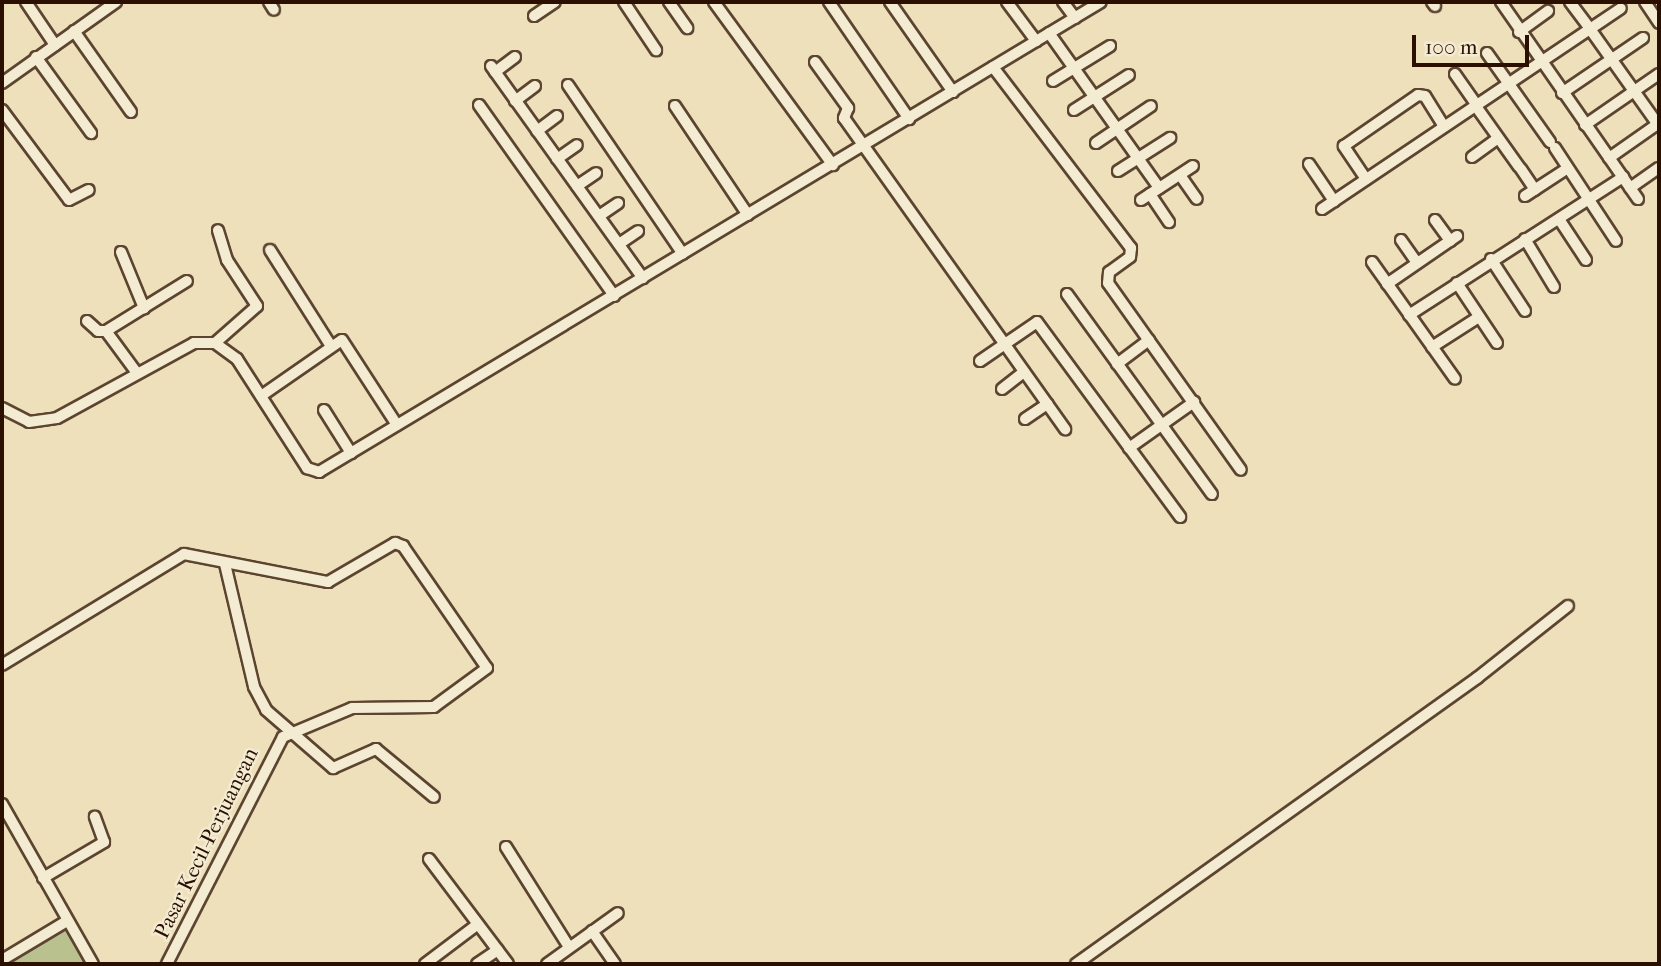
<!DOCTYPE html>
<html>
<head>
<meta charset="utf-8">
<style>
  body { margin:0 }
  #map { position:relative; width:1661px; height:966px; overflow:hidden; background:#ede0ba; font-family:"IM FELL French Canon",serif }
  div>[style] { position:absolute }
  .green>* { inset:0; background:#b9c28f }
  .roads { filter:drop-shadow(2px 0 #5c4430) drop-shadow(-2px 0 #5c4430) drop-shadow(0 2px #5c4430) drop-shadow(0 -2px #5c4430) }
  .minor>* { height:10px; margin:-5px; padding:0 5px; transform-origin:5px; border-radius:5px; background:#f3ebd2 }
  span { translate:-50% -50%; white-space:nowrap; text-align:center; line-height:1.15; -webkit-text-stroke:5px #f3ebd2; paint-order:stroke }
  .street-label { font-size:21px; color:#2b1002 }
  .frame { position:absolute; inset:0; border:4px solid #2b1002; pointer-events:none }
  .scale { position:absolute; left:1412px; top:35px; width:117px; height:32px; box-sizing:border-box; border:4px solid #2b1002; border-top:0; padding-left:9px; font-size:21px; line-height:24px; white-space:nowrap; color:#2b1002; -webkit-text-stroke:5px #f3ebd2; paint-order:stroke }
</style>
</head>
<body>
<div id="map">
  <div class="green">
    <i style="clip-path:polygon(65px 929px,87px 964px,6px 964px)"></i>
  </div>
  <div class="roads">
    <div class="minor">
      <i style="left:26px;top:2px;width:52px;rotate:56deg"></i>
      <i style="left:269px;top:2px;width:9px;rotate:58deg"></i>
      <i style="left:624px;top:2px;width:58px;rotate:56.3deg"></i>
      <i style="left:669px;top:2px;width:32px;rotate:55deg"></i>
      <i style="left:714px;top:2px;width:202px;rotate:53.9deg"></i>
      <i style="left:829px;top:2px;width:142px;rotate:55.6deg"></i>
      <i style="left:890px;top:2px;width:110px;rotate:55deg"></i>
      <i style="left:1007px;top:2px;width:49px;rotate:53.4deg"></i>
      <i style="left:1063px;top:2px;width:20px;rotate:53deg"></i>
      <i style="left:1432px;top:2px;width:5px;rotate:53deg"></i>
      <i style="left:1501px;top:2px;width:240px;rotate:55.2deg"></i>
      <i style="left:1570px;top:2px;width:34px;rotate:53deg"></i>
      <i style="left:1590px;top:29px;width:37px;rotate:-34deg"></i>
      <i style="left:1645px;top:2px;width:25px;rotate:56deg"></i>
      <i style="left:534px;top:16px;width:25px;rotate:-34deg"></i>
      <i style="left:74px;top:31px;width:99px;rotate:54.9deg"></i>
      <i style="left:1519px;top:32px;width:36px;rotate:-36deg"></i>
      <i style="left:1049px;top:33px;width:190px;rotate:54.6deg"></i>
      <i style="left:1487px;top:53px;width:109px;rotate:54.7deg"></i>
      <i style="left:36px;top:57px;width:94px;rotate:54.1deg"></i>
      <i style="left:815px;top:62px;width:57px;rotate:54.3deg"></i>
      <i style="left:848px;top:108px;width:11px;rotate:112deg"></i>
      <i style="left:844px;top:118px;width:382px;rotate:54.6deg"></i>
      <i style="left:491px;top:66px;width:261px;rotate:54.4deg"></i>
      <i style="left:993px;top:67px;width:228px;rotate:52.7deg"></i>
      <i style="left:1131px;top:248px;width:9px;rotate:96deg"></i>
      <i style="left:1130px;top:257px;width:26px;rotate:144deg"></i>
      <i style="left:1109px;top:272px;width:11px;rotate:95deg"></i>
      <i style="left:1108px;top:283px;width:229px;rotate:54.6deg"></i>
      <i style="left:495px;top:72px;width:25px;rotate:-37deg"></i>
      <i style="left:1455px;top:74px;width:37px;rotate:55deg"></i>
      <i style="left:1053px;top:81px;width:67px;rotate:-31.6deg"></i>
      <i style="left:2px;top:83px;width:140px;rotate:-35.4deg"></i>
      <i style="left:568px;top:85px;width:204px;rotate:55.8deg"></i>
      <i style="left:1562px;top:93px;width:98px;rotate:-34.2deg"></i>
      <i style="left:515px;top:101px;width:25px;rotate:-37deg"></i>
      <i style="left:479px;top:105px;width:234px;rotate:54.7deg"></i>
      <i style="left:1475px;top:105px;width:76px;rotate:54.6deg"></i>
      <i style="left:675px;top:106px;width:131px;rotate:56.2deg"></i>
      <i style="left:2px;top:110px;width:112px;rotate:53.3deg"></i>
      <i style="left:69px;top:200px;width:22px;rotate:-27deg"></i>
      <i style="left:1074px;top:110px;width:65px;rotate:-32.5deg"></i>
      <i style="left:1585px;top:125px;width:90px;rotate:-34.6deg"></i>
      <i style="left:537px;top:131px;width:25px;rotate:-37deg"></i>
      <i style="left:1096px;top:143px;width:66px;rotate:-33.9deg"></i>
      <i style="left:1555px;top:148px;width:111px;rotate:56.7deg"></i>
      <i style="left:1472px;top:157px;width:32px;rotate:-36deg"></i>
      <i style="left:1609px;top:158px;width:61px;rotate:-35deg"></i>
      <i style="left:557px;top:159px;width:24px;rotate:-35deg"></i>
      <i style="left:1309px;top:164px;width:45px;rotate:56deg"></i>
      <i style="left:1521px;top:169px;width:25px;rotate:56deg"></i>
      <i style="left:1118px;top:171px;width:62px;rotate:-32.4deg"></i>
      <i style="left:1180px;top:175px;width:29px;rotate:55deg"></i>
      <i style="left:1366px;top:179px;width:40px;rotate:-124deg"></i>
      <i style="left:1344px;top:146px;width:90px;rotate:-34.6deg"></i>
      <i style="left:1418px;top:95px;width:7px;rotate:8deg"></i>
      <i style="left:1425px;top:96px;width:36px;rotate:58deg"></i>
      <i style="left:577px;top:186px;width:23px;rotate:-34deg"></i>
      <i style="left:1630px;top:188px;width:35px;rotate:-35deg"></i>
      <i style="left:1150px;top:194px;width:34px;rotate:56deg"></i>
      <i style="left:1525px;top:196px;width:51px;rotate:-33.1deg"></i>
      <i style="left:1141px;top:200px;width:62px;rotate:-33.2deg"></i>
      <i style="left:1322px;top:209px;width:323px;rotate:-33.9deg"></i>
      <i style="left:1590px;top:29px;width:119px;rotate:54.6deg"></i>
      <i style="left:599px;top:216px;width:23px;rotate:-34deg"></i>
      <i style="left:1559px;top:219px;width:49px;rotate:56.6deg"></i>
      <i style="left:1435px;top:220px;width:26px;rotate:54deg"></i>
      <i style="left:1525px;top:239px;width:56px;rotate:58.9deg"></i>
      <i style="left:1401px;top:240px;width:28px;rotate:55deg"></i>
      <i style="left:619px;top:244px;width:23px;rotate:-34deg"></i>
      <i style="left:270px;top:250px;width:114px;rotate:57.6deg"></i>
      <i style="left:121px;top:252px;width:61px;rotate:67.7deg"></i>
      <i style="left:1491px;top:259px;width:62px;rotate:56.8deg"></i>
      <i style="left:1372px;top:262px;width:143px;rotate:54.6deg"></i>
      <i style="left:1457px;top:283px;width:72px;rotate:56.3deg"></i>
      <i style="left:1387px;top:284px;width:85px;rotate:-34.4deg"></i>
      <i style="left:1067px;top:294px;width:247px;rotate:54.1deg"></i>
      <i style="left:1409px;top:315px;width:255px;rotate:-32.8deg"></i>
      <i style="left:87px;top:321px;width:15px;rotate:42deg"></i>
      <i style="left:98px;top:331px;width:8px"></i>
      <i style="left:106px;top:331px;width:95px;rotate:-31.7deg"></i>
      <i style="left:106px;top:331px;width:52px;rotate:53.6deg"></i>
      <i style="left:215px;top:343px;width:56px;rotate:-41.4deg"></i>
      <i style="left:257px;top:306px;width:55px;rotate:-123.1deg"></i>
      <i style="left:227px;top:260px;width:31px;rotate:-107deg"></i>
      <i style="left:1432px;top:347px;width:56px;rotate:-32.6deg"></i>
      <i style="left:980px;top:361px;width:69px;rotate:-34.4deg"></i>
      <i style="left:1037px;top:322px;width:242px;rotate:53.7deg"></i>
      <i style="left:1117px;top:364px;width:40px;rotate:-37deg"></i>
      <i style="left:1002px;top:389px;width:28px;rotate:-38deg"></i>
      <i style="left:261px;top:396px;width:98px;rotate:-34.7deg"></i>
      <i style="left:342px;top:340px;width:101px;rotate:57.1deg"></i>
      <i style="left:2px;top:408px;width:30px;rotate:27deg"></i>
      <i style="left:29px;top:422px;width:28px;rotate:-8deg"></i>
      <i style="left:57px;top:418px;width:156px;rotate:-28.7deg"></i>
      <i style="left:194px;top:343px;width:21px"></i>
      <i style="left:215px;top:343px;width:27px;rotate:36deg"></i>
      <i style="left:237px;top:359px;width:130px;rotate:57.3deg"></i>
      <i style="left:307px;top:468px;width:13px;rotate:18deg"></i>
      <i style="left:319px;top:472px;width:912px;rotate:-31.01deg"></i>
      <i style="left:324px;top:410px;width:51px;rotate:57.9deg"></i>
      <i style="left:1025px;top:419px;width:27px;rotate:-34deg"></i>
      <i style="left:1129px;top:448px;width:80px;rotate:-35.3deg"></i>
      <i style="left:225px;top:564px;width:126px;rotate:76.7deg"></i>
      <i style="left:254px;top:687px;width:26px;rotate:62deg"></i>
      <i style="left:266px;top:710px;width:89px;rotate:40.9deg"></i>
      <i style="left:333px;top:768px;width:47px;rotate:-23.8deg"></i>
      <i style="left:376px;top:749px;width:75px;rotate:39.6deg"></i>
      <i style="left:2px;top:665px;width:213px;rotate:-31.4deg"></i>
      <i style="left:184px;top:554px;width:147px;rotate:11deg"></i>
      <i style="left:328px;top:582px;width:78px;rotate:-30.2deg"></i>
      <i style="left:395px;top:543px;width:9px;rotate:21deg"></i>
      <i style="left:403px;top:546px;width:148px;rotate:55.5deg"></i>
      <i style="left:487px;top:668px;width:66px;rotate:143.7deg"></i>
      <i style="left:434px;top:707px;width:82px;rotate:179.3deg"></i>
      <i style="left:352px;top:708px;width:75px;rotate:157.2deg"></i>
      <i style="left:283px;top:737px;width:255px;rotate:117.1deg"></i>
      <i style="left:2px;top:804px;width:184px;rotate:60.4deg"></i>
      <i style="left:506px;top:847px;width:118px;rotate:57.8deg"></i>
      <i style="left:429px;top:859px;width:131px;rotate:53deg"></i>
      <i style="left:43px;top:878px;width:71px;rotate:-30.5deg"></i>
      <i style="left:104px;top:842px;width:27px;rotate:-110deg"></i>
      <i style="left:592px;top:931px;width:40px;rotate:55.1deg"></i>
      <i style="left:2px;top:960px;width:76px;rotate:-31deg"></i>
      <i style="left:425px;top:964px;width:66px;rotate:-37deg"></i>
      <i style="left:477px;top:964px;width:25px;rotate:-34deg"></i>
      <i style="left:547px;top:964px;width:87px;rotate:-35.7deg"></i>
      <i style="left:1076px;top:964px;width:493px;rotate:-35.5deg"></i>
      <i style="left:1477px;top:678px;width:116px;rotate:-38.4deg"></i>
    </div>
  </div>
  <div class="street-label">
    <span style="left:206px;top:843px;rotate:-64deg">Pasar Kecil-Perjuangan</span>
  </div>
  <div class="frame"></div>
  <div class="scale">100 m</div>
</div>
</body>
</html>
